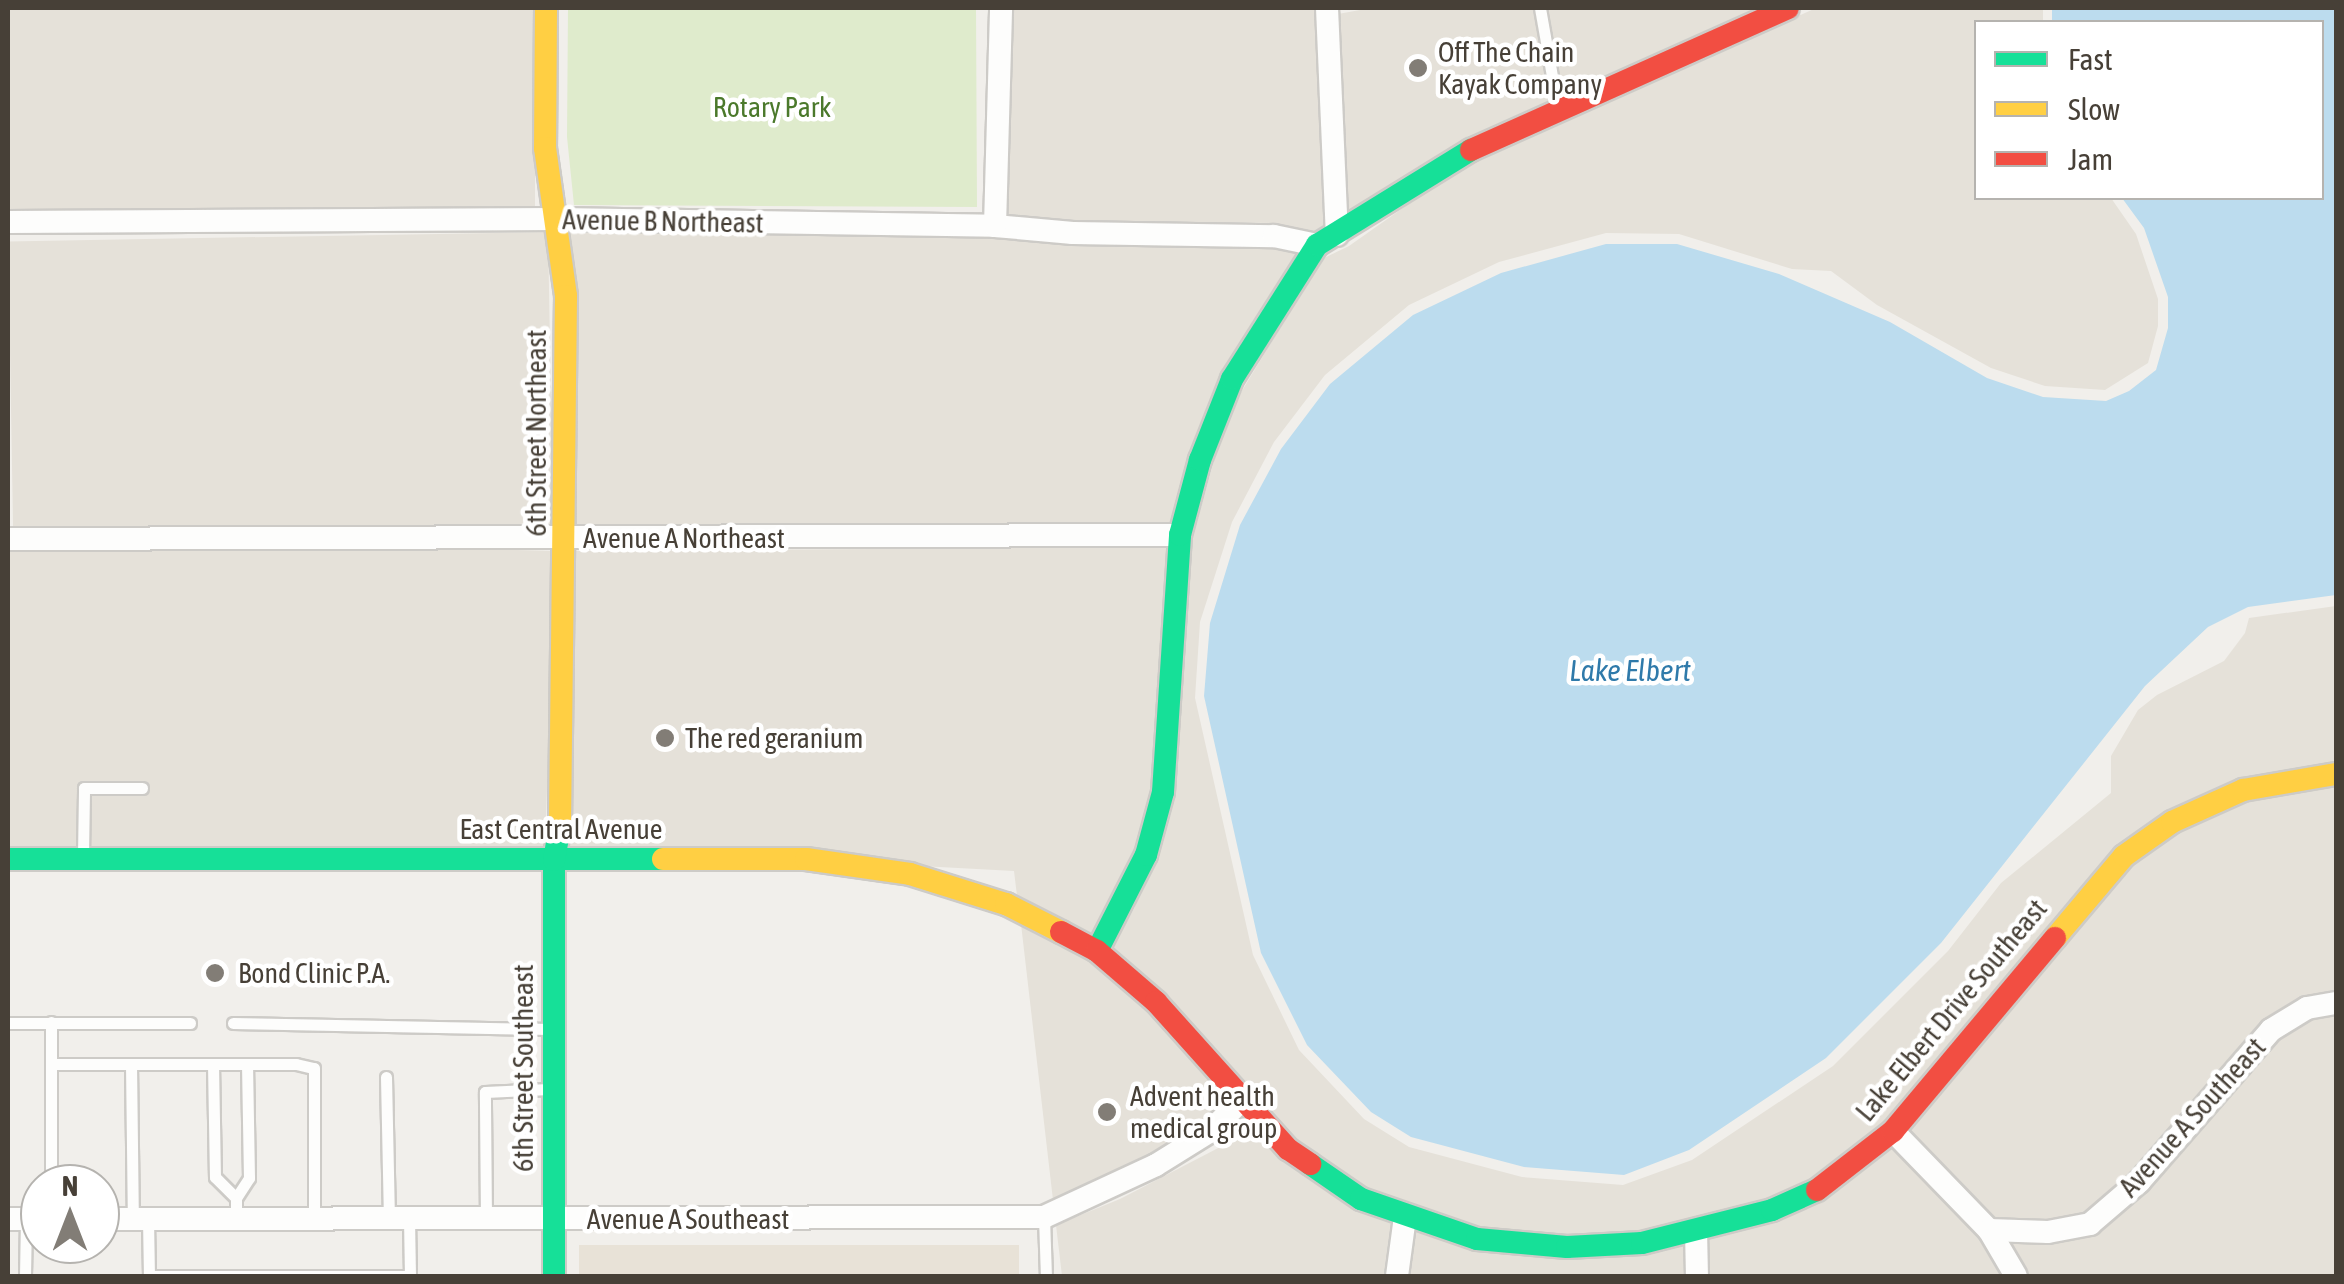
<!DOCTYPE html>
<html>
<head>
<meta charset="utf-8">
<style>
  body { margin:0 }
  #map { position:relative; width:2344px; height:1284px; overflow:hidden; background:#f1efeb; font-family:"Asap Condensed",sans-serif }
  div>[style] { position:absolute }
  .residential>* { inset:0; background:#e5e1d9; transform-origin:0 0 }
  .education>* { inset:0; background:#e8e2d7; transform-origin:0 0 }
  .green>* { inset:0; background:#dfebcc }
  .water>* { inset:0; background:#bcdcee }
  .roads { filter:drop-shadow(2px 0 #cdcbc7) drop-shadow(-2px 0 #cdcbc7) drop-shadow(0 2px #cdcbc7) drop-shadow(0 -2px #cdcbc7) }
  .lane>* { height:11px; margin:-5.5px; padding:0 5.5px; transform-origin:5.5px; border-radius:5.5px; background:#fdfdfc }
  .street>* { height:22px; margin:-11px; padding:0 11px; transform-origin:11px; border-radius:11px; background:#fdfdfc }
  .fast>* { height:22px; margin:-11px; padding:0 11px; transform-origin:11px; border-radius:11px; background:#16e098 }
  .slow>* { height:22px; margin:-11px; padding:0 11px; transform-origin:11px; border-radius:11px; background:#ffcf43 }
  .jam>* { height:22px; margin:-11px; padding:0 11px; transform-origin:11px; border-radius:11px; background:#f24e42 }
  .dots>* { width:28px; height:28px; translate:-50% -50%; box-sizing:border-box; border:5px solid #fff; border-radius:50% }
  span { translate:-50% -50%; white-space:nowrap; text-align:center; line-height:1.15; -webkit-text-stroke:9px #fff; paint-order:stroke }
  .poi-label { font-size:28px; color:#474037 }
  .left { translate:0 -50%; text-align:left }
  .park-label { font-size:28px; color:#4b792b }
  .street-label { font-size:28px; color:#474037 }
  .water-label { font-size:30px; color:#2f7aaa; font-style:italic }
  .frame { position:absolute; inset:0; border:10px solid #474037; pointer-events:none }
  .legend { position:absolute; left:1974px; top:20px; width:350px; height:180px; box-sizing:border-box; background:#fff; border:2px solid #b5b3af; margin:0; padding:12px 18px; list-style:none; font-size:30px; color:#474037 }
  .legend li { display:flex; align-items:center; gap:20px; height:50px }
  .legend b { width:50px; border:2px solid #b5b3af }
  .north { position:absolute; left:20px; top:1164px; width:100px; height:100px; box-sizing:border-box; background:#fff; border:2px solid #b5b3af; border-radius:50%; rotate:0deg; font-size:28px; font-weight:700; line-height:40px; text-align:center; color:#474037 }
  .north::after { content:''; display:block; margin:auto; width:35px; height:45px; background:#827d76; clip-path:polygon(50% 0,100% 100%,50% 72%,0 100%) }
</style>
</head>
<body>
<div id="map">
  <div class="residential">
    <i style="left:8px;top:8px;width:527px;height:202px"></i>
    <i style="clip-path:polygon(1012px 8px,1316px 8px,1326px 227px,1316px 232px,1274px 223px,1074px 221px,1007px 214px)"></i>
    <i style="clip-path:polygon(1371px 8px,1759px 8px,1346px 215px,1338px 14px)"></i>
    <i style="clip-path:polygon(1816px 8px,2043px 8px,2043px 22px,1976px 22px,1976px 198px,2111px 198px,2136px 234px,2158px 299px,2158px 326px,2148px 363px,2105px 390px,2045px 386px,1991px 368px,1877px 305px,1831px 271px,1792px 269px,1679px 234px,1606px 233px,1499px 262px,1409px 305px,1325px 375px,1274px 442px,1232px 522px,1200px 622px,1195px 698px,1253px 955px,1299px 1050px,1364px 1119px,1409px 1147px,1522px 1177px,1623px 1185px,1692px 1160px,1833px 1066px,1948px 951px,2001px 883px,2111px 793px,2111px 756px,2138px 710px,2157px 695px,2224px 661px,2245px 633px,2249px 618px,2336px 606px,2336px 762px,2168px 811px,1885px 1122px,1815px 1178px,1769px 1199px,1641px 1231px,1567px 1235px,1479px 1227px,1365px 1188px,1295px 1139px,1112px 948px,1135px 907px,1190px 547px,1226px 417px,1322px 259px,1349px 246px,1454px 172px)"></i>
    <i style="left:548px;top:232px;width:295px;height:540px;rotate:89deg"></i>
    <i style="clip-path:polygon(570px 232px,995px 238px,1073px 245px,1273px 248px,1298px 253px,1172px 523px,576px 527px)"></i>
    <i style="clip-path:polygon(1168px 547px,1152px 790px,1136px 851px,1093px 935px,1017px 896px,1014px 871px,567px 847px,576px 551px)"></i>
    <i style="clip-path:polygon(483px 549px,555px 551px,545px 847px,8px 846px,8px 551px)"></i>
    <i style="clip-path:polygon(2336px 786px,2336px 990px,2306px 996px,2265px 1020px,2132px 1172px,2086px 1212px,2047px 1220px,1994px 1218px,1908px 1130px,2131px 866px,2177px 833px,2246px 802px)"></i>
    <i style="clip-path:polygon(1021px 924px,1091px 962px,1148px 1011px,1232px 1105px,1112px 1176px,1053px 1200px)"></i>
    <i style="clip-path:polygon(2336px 1015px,2336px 1276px,2029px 1276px,2010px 1243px,2050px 1244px,2097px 1234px,2147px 1190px,2277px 1041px,2311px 1020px)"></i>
    <i style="clip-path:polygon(1248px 1122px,1392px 1224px,1384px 1276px,1062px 1276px,1056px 1225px,1120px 1199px,1224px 1145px)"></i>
    <i style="clip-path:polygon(1893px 1147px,1978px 1235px,2004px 1276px,1707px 1276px,1707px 1240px)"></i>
    <i style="clip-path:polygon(1413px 1232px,1685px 1245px,1686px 1276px,1406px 1276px)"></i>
  </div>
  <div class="education">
    <i style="left:579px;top:1245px;width:440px;height:31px"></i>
  </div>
  <div class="green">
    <i style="clip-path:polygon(568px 8px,976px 8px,977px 207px,574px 205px,567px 137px)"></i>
  </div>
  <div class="water">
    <i style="clip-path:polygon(2052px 8px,2336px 8px,2336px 595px,2248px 607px,2208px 627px,2145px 686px,1941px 943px,1826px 1058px,1689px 1150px,1624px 1175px,1524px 1167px,1411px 1137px,1371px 1112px,1307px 1045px,1261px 953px,1204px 696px,1210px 623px,1240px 525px,1281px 449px,1330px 384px,1413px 315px,1501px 273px,1606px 244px,1677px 244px,1779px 274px,1890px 322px,1987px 378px,2043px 397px,2106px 401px,2129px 391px,2156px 370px,2168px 328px,2168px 297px,2144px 228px,2122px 198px,2322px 198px,2322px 22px,2052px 22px)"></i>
  </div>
  <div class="roads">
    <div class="lane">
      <i style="left:1540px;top:8px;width:104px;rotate:80deg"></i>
      <i style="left:83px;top:855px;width:67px;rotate:-89.1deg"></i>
      <i style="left:84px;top:788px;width:58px"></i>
      <i style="left:8px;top:1023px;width:182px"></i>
      <i style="left:233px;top:1023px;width:316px;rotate:1.1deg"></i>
      <i style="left:51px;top:1064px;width:245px"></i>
      <i style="left:296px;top:1064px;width:18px;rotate:13deg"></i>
      <i style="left:314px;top:1068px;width:151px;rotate:90deg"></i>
      <i style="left:131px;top:1064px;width:155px;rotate:89.3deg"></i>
      <i style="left:213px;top:1064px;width:113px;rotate:89deg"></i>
      <i style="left:215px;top:1177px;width:30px;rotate:45deg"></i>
      <i style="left:386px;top:1077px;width:142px;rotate:88.8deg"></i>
      <i style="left:51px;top:1184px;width:162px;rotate:-90deg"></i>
      <i style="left:1044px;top:1217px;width:59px;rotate:88.1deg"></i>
      <i style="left:148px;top:1219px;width:57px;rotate:89deg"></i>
      <i style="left:236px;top:1219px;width:21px;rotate:-90deg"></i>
      <i style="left:236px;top:1198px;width:24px;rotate:-57deg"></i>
      <i style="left:249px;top:1178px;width:114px;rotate:-91deg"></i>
      <i style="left:486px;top:1219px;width:127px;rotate:-90.5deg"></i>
      <i style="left:485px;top:1092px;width:64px;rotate:-2.7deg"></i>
      <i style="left:25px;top:1276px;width:57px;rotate:-89deg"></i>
      <i style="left:149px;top:1276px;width:261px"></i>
      <i style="left:410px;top:1276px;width:57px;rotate:-91deg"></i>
    </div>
    <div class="street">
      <i style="left:1327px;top:8px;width:227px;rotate:87.5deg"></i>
      <i style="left:8px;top:222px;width:550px;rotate:-0.31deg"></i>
      <i style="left:558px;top:219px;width:437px;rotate:0.9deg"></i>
      <i style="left:995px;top:226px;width:78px;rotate:5.1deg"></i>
      <i style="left:1073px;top:233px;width:201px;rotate:0.9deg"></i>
      <i style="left:1274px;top:236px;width:44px;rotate:11.8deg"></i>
      <i style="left:995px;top:226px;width:218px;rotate:-88.4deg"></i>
      <i style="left:8px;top:539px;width:1172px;rotate:-0.2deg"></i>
      <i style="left:1893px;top:1131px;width:138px;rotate:45.9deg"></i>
      <i style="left:1989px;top:1230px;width:53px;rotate:59.6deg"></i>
      <i style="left:8px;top:1219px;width:32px"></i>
      <i style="left:100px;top:1219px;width:944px;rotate:-0.12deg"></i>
      <i style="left:1044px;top:1217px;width:123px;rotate:-24.9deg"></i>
      <i style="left:1156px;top:1165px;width:62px;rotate:-31.9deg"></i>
      <i style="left:1209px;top:1132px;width:47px;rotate:-44.1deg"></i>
      <i style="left:1696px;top:1230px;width:46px;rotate:88.8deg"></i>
      <i style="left:1989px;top:1230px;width:59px;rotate:1.9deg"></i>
      <i style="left:2048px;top:1232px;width:43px;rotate:-10.8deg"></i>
      <i style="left:2090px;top:1224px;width:65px;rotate:-40.6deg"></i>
      <i style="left:2139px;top:1182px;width:201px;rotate:-49deg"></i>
      <i style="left:2271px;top:1030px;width:42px;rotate:-31.4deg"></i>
      <i style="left:2307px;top:1008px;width:29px;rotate:-10deg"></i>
      <i style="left:1397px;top:1276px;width:60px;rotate:-82.3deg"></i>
    </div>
    <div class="fast">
      <i style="left:8px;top:859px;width:655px"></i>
      <i style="left:1097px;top:951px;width:108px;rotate:-63deg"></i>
      <i style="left:1146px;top:855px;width:65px;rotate:-74.9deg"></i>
      <i style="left:1163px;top:792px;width:258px;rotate:-86.2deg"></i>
      <i style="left:1180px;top:535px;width:78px;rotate:-75.1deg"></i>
      <i style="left:1200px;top:460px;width:87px;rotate:-68.4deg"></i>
      <i style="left:1232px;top:379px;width:159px;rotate:-57.6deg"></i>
      <i style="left:1317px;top:245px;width:181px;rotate:-31.7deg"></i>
      <i style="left:1310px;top:1164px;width:62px;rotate:34.5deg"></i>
      <i style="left:1361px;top:1199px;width:123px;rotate:19deg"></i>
      <i style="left:1477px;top:1239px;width:90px;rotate:5.1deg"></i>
      <i style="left:1567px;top:1247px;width:75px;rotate:-3.1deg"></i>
      <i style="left:1642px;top:1243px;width:134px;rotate:-14.2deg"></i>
      <i style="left:1772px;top:1210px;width:49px;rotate:-24deg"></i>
      <i style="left:554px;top:1276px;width:416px;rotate:-90deg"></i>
      <i style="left:554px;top:860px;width:35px;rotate:-80deg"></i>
    </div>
    <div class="slow">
      <i style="left:546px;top:8px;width:140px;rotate:90.4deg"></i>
      <i style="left:545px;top:148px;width:149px;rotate:81.9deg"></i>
      <i style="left:566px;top:296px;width:530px;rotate:90.65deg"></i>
      <i style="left:663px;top:859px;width:143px"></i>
      <i style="left:806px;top:859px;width:105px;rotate:8.2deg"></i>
      <i style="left:910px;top:874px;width:101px;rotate:17.4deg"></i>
      <i style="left:1006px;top:904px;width:62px;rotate:27deg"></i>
      <i style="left:2055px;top:938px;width:107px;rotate:-49.9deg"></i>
      <i style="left:2124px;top:856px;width:59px;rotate:-35.3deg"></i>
      <i style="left:2172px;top:822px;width:78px;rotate:-24.3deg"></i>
      <i style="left:2243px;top:790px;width:94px;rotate:-9.8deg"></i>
    </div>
    <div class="jam">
      <i style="left:1471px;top:150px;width:347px;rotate:-24.1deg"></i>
      <i style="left:1061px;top:932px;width:41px;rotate:27.8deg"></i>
      <i style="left:1097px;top:951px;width:78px;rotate:40.8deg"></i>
      <i style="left:1156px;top:1002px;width:198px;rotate:48.1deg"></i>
      <i style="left:1288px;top:1149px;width:27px;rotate:34deg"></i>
      <i style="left:1817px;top:1190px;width:96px;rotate:-37.8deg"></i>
      <i style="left:1893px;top:1131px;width:252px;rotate:-50deg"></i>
    </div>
  </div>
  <div class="dots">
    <i style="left:1418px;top:68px;background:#827d76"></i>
    <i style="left:665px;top:738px;background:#827d76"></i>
    <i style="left:215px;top:973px;background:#827d76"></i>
    <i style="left:1107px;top:1112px;background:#827d76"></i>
  </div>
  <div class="poi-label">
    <span class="left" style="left:1438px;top:68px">Off The Chain<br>Kayak Company</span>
    <span class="left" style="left:685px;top:738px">The red geranium</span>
    <span class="left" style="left:238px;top:973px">Bond Clinic P.A.</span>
    <span class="left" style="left:1130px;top:1112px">Advent health<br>medical group</span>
  </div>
  <div class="park-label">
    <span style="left:772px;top:107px">Rotary Park</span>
  </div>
  <div class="street-label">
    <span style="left:663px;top:221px;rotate:1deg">Avenue B Northeast</span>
    <span style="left:536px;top:433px;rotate:-90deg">6th Street Northeast</span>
    <span style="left:684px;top:538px">Avenue A Northeast</span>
    <span style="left:561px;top:829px">East Central Avenue</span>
    <span style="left:1951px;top:1010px;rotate:-50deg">Lake Elbert Drive Southeast</span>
    <span style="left:523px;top:1068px;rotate:-90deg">6th Street Southeast</span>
    <span style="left:2192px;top:1117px;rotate:-48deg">Avenue A Southeast</span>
    <span style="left:688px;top:1219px">Avenue A Southeast</span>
  </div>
  <div class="water-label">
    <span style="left:1630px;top:670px">Lake Elbert</span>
  </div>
  <div class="frame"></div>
  <ul class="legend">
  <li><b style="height:12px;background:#16e098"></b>Fast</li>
  <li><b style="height:12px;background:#ffcf43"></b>Slow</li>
  <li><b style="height:12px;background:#f24e42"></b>Jam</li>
  </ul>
  <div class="north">N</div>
</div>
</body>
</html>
